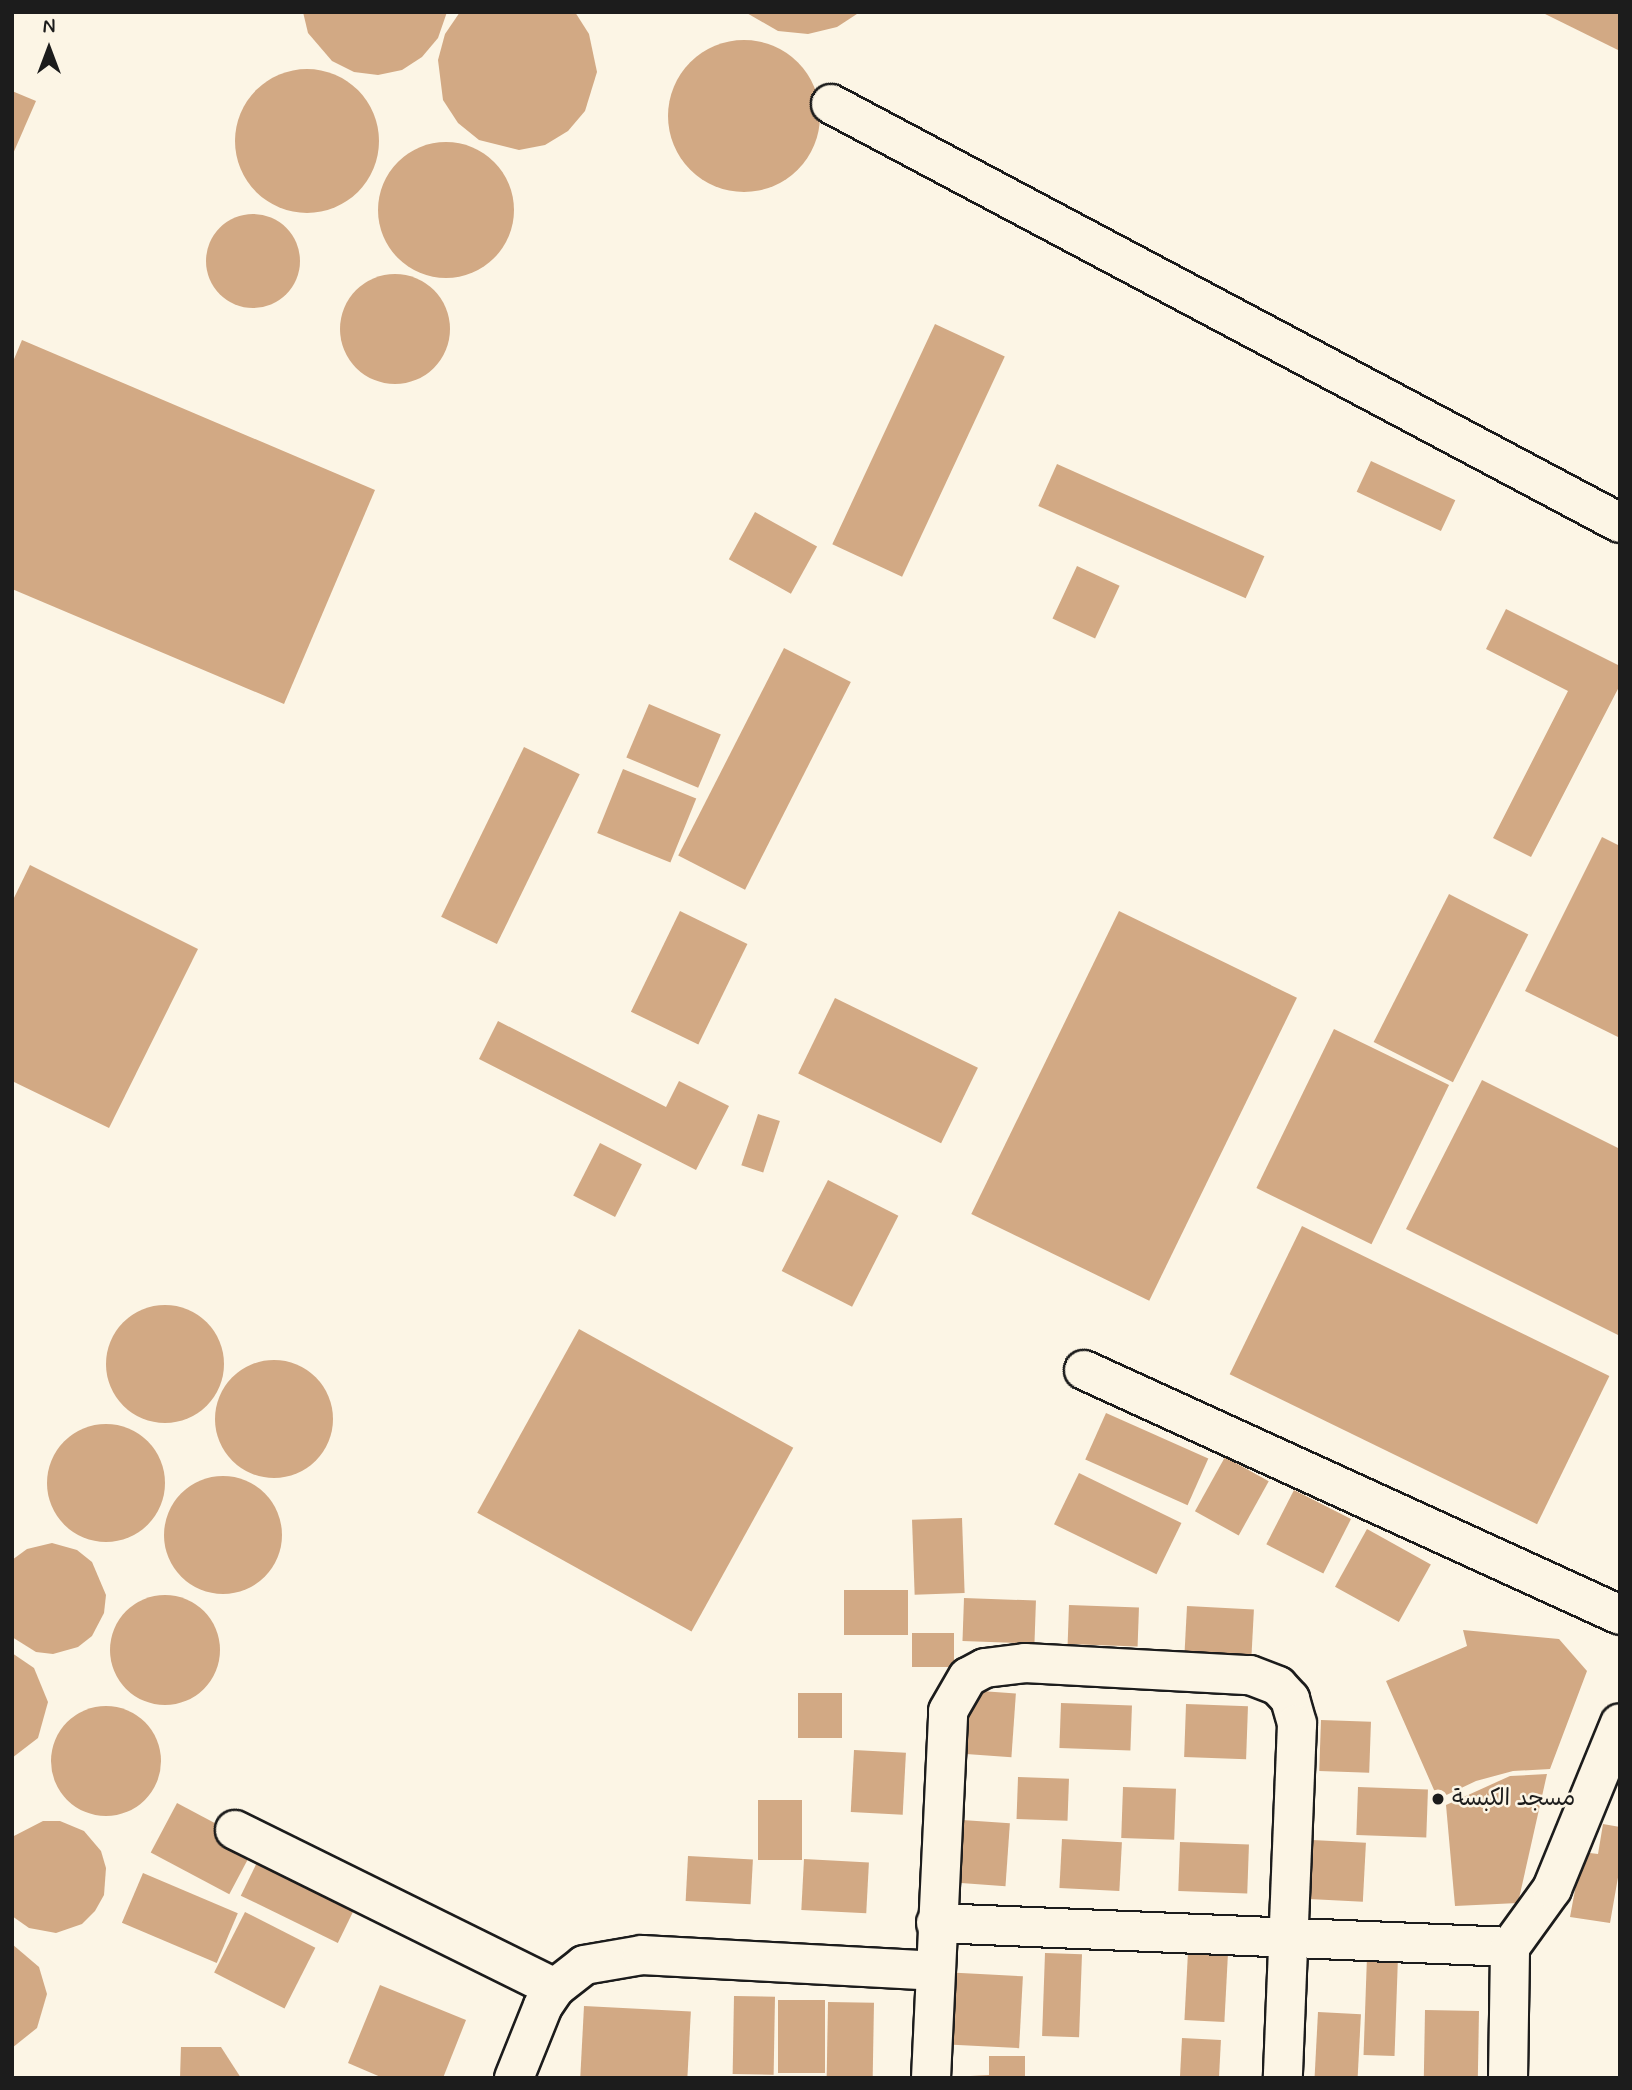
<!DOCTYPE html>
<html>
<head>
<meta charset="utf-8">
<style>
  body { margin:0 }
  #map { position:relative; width:1632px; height:2090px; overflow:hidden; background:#fcf5e5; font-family:Mynerve,"Playpen Sans Arabic",sans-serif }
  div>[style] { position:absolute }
  .building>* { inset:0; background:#d2a984; transform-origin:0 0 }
  .round { border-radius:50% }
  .roads { filter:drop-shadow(2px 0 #1c1c1c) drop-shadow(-2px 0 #1c1c1c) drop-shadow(0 2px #1c1c1c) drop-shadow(0 -2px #1c1c1c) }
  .minor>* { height:38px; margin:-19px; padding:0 19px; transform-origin:19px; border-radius:19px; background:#fcf5e5 }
  .dots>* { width:19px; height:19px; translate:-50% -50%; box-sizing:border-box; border:4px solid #fcf5e5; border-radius:50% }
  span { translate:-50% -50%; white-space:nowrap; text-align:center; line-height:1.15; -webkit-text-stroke:5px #fcf5e5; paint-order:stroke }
  .poi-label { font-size:23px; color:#1c1c1c }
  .left { translate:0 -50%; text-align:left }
  .frame { position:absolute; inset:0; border:14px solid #1c1c1c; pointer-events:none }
  .north { position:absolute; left:14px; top:14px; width:70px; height:70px; -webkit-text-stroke:5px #fcf5e5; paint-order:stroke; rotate:0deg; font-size:19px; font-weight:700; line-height:28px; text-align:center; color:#1c1c1c }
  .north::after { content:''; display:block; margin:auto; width:24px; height:32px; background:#1c1c1c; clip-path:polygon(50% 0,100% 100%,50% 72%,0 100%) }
</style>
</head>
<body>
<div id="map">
  <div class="building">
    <i style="clip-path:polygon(303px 12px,447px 12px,438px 38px,422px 57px,402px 70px,378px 75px,354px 72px,332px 61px,308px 33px)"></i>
    <i style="clip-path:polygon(460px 12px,575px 12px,589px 34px,597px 72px,585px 111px,568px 131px,545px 145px,519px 150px,479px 140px,458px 123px,443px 100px,438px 60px,445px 34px)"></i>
    <i style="clip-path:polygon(745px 12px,860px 12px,837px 27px,808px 34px,778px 31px)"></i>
    <i style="clip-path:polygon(1541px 12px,1620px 12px,1620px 51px)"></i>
    <i class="round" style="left:668px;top:40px;width:152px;height:152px"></i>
    <i class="round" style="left:235px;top:69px;width:144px;height:144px"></i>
    <i style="clip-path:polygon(12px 91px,36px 101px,12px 156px)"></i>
    <i class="round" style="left:378px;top:142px;width:136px;height:136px"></i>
    <i class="round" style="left:206px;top:214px;width:94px;height:94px"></i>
    <i class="round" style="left:340px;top:274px;width:110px;height:110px"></i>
    <i style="left:935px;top:324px;width:77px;height:243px;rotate:25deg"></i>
    <i style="clip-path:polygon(22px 340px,375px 490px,284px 704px,12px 589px,12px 364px)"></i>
    <i style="left:1371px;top:461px;width:93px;height:34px;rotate:25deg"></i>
    <i style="left:1057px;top:464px;width:227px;height:46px;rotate:24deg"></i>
    <i style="left:755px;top:512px;width:71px;height:54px;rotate:29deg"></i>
    <i style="left:1077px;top:566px;width:47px;height:58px;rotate:25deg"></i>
    <i style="clip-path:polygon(1506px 609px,1620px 666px,1620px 685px,1531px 857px,1493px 838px,1568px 691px,1486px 649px)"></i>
    <i style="left:784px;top:648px;width:75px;height:233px;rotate:27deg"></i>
    <i style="left:649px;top:704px;width:78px;height:58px;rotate:23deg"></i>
    <i style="left:524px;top:747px;width:62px;height:189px;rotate:26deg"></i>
    <i style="left:623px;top:769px;width:79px;height:69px;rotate:22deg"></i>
    <i style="clip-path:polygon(1602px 837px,1620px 846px,1620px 1038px,1525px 991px)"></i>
    <i style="clip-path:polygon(30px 865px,198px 949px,109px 1128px,12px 1081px,12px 902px)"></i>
    <i style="left:1449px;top:894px;width:89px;height:166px;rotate:27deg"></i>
    <i style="left:680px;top:911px;width:75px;height:112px;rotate:26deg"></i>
    <i style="left:1119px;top:911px;width:198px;height:337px;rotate:26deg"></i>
    <i style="left:835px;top:998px;width:159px;height:84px;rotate:26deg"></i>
    <i style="clip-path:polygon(498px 1021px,666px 1107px,679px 1081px,729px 1106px,696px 1170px,479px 1059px)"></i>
    <i style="left:1334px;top:1029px;width:128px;height:177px;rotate:26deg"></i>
    <i style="clip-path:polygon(1482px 1080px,1620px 1149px,1620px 1336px,1406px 1229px)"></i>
    <i style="left:758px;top:1114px;width:23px;height:54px;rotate:18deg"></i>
    <i style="left:600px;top:1143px;width:47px;height:59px;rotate:27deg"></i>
    <i style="left:828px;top:1180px;width:79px;height:102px;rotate:27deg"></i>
    <i style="left:1302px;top:1226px;width:342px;height:165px;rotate:26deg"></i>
    <i class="round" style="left:106px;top:1305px;width:118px;height:118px"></i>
    <i style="left:579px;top:1329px;width:245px;height:210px;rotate:29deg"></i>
    <i class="round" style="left:215px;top:1360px;width:118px;height:118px"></i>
    <i style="left:1106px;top:1413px;width:112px;height:51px;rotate:24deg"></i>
    <i class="round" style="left:47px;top:1424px;width:118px;height:118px"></i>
    <i style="left:1225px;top:1457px;width:50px;height:62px;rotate:29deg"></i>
    <i style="left:1079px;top:1473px;width:114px;height:57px;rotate:26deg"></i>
    <i class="round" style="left:164px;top:1476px;width:118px;height:118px"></i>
    <i style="left:1294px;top:1490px;width:64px;height:61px;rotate:27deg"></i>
    <i style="left:962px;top:1518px;width:75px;height:50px;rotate:88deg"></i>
    <i style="left:1367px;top:1529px;width:73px;height:66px;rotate:29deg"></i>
    <i style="clip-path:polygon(52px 1543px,77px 1550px,92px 1562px,106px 1595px,104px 1613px,92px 1636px,78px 1647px,53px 1654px,36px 1652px,12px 1637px,12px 1560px,27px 1549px)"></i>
    <i style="left:844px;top:1590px;width:64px;height:45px"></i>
    <i class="round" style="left:110px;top:1595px;width:110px;height:110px"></i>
    <i style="left:964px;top:1598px;width:72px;height:43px;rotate:2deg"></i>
    <i style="left:1069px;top:1605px;width:70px;height:39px;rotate:2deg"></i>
    <i style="left:1187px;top:1606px;width:67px;height:46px;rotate:3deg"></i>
    <i style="clip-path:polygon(1463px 1630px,1559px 1639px,1587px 1671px,1550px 1769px,1513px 1771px,1476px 1781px,1438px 1799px,1386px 1681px,1467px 1646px)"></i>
    <i style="left:912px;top:1633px;width:42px;height:34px"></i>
    <i style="clip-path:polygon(12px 1653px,34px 1668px,48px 1702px,38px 1738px,12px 1758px)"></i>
    <i style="left:967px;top:1690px;width:49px;height:64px;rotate:4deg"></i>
    <i style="left:798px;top:1693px;width:44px;height:45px"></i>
    <i style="left:1061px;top:1703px;width:71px;height:45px;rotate:2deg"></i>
    <i style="left:1186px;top:1704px;width:62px;height:53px;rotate:2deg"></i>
    <i class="round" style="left:51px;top:1706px;width:110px;height:110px"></i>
    <i style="left:1321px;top:1720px;width:50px;height:51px;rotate:2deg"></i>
    <i style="left:854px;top:1750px;width:52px;height:62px;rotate:3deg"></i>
    <i style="clip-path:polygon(1547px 1774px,1518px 1903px,1455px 1906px,1446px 1805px,1510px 1776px)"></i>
    <i style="left:1018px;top:1777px;width:51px;height:42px;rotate:2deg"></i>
    <i style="left:1123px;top:1787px;width:53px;height:51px;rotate:2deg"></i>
    <i style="left:1358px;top:1787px;width:70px;height:48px;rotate:2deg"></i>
    <i style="left:758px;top:1800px;width:44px;height:60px"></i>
    <i style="left:177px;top:1803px;width:89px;height:56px;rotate:28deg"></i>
    <i style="left:962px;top:1820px;width:48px;height:63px;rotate:4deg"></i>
    <i style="clip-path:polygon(43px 1821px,60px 1821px,84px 1831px,101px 1851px,106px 1868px,104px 1895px,95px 1911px,82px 1924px,56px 1933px,29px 1928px,12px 1916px,12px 1837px)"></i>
    <i style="clip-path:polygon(1603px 1824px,1620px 1827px,1620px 1866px,1610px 1923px,1570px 1917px,1582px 1852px,1598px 1854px)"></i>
    <i style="left:1062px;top:1839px;width:60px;height:49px;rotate:3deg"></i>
    <i style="left:1312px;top:1840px;width:54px;height:59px;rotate:3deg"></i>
    <i style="left:1180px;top:1842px;width:69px;height:49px;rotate:2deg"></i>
    <i style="left:264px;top:1848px;width:108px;height:53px;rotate:26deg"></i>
    <i style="left:688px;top:1856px;width:65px;height:45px;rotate:3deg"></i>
    <i style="left:804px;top:1859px;width:65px;height:51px;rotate:3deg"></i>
    <i style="left:143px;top:1873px;width:103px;height:54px;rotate:23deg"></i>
    <i style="left:245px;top:1912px;width:79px;height:68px;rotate:27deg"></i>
    <i style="clip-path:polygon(12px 1944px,39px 1967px,47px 1994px,37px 2028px,12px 2048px)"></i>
    <i style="left:1188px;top:1952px;width:40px;height:68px;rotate:3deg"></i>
    <i style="left:1045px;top:1953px;width:37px;height:83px;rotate:2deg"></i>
    <i style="left:1367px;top:1956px;width:31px;height:99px;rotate:2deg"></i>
    <i style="left:942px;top:1972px;width:81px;height:72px;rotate:3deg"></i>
    <i style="clip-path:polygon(380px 1985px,466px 2020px,443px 2078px,383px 2078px,348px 2063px)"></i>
    <i style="left:734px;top:1996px;width:41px;height:78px;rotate:1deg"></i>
    <i style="left:778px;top:2000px;width:47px;height:73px"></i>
    <i style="left:828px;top:2002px;width:46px;height:76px;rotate:1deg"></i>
    <i style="left:584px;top:2006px;width:107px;height:72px;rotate:3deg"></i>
    <i style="left:1425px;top:2010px;width:54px;height:68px;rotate:1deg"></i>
    <i style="left:1318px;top:2012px;width:43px;height:66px;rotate:3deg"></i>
    <i style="left:1182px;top:2038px;width:39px;height:40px;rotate:3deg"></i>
    <i style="clip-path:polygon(181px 2047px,221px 2047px,241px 2078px,180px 2078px)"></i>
    <i style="clip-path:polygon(989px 2056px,1025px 2056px,1025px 2078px,933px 2078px,989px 2075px)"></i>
  </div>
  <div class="roads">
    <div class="minor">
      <i style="left:831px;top:104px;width:893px;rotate:27.97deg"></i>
      <i style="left:1084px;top:1370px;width:589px;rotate:24.56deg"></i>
      <i style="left:235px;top:1830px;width:357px;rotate:26.3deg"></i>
      <i style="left:936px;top:1923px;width:575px;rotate:2.39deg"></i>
      <i style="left:514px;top:2078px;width:78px;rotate:-68.1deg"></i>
      <i style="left:543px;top:2006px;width:22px;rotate:-56deg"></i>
      <i style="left:555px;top:1988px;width:37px;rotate:-38deg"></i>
      <i style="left:584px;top:1965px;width:59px;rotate:-9.8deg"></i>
      <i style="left:642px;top:1955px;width:292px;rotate:3.1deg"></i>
      <i style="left:931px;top:2078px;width:367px;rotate:-87.3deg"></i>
      <i style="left:948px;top:1711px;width:39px;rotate:-60deg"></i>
      <i style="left:968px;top:1677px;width:19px;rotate:-28deg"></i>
      <i style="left:985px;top:1668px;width:40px;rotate:-7.1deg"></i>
      <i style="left:1025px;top:1663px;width:225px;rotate:3.1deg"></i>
      <i style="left:1250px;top:1675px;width:30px;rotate:21deg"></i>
      <i style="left:1278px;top:1686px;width:18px;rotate:47deg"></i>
      <i style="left:1290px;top:1699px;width:26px;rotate:74deg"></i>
      <i style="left:1297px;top:1724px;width:354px;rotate:92.3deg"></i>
      <i style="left:1508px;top:2078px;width:131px;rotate:-89.1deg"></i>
      <i style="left:1510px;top:1947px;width:72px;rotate:-54.1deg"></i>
      <i style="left:1552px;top:1889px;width:179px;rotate:-67.7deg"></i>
    </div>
  </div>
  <div class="dots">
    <i style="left:1438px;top:1799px;background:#1c1c1c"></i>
  </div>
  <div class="poi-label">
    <span class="left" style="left:1452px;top:1799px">مسجد الكبسة</span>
  </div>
  <div class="frame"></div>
  <div class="north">N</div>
</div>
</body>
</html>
